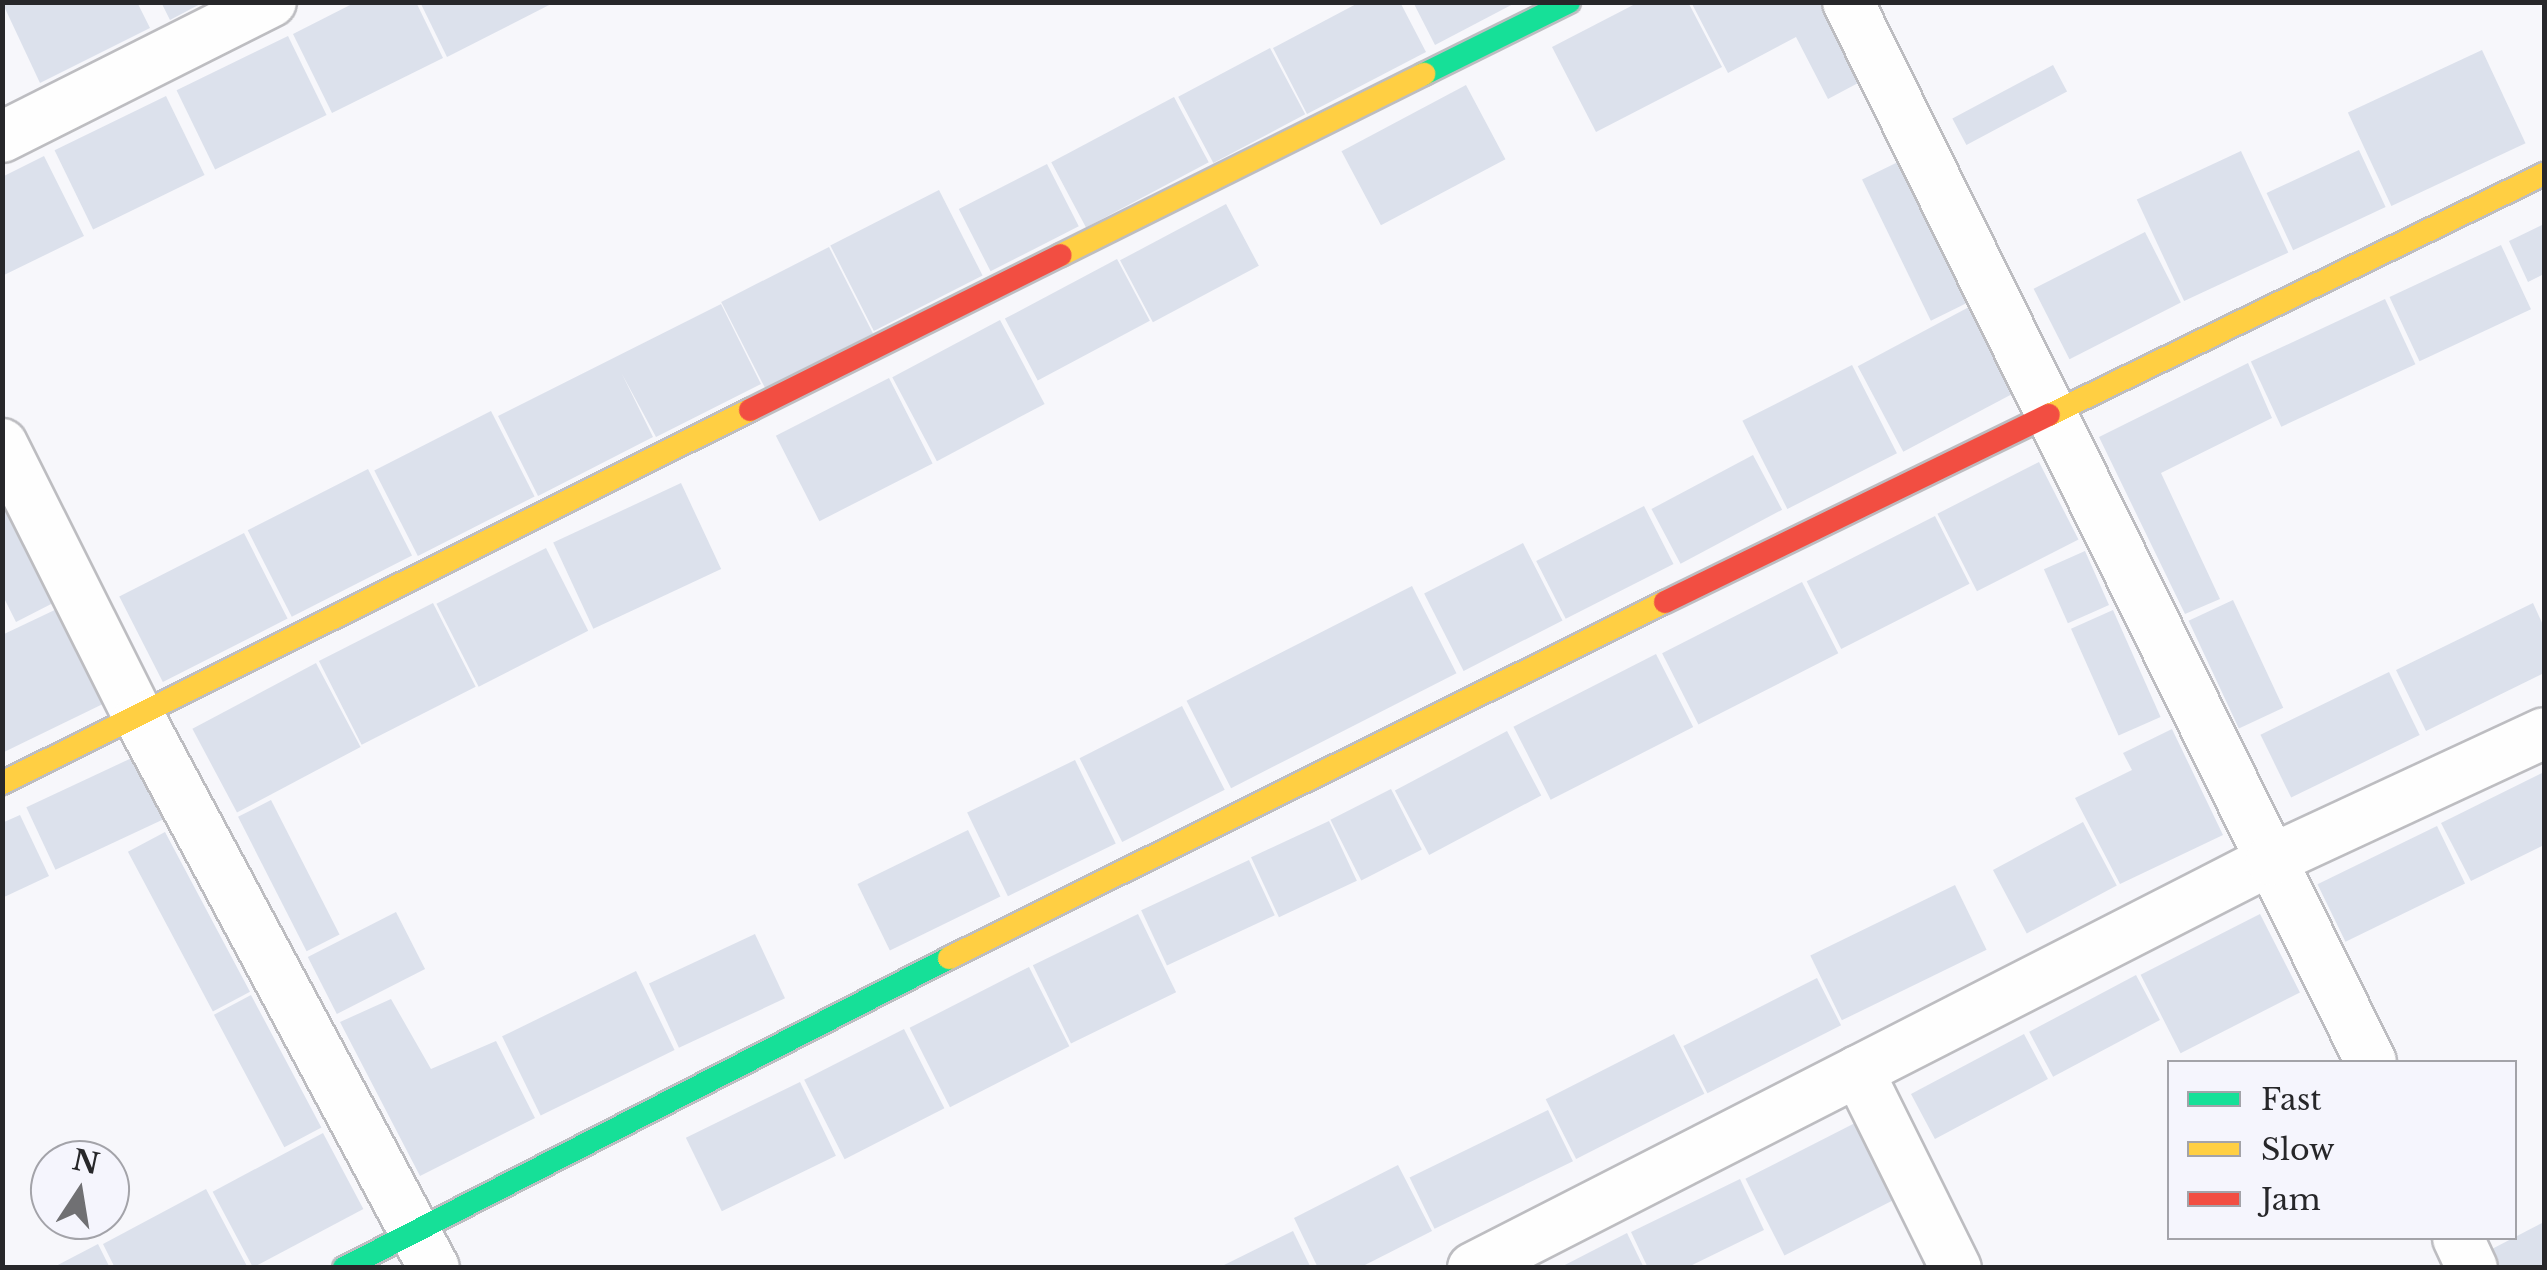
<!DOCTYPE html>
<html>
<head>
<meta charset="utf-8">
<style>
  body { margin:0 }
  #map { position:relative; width:2547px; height:1270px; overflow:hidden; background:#f7f7fb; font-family:"Libre Baskerville",serif }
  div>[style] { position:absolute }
  .building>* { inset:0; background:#dce1ec; transform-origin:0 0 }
  .roads { filter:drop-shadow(2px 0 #bdbdc1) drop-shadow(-2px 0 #bdbdc1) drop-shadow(0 2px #bdbdc1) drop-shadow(0 -2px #bdbdc1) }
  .street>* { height:50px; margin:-25px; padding:0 25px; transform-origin:25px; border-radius:25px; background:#fefefe }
  .fast>* { height:22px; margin:-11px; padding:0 11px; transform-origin:11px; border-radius:11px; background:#16e098 }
  .slow>* { height:22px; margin:-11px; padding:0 11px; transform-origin:11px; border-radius:11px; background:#ffcf43 }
  .jam>* { height:22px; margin:-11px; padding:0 11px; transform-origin:11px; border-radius:11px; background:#f24e42 }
  span { translate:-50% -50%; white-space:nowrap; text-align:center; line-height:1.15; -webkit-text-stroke:9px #f5f5fd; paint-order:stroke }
  .frame { position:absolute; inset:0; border:5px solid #27272a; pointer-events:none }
  .legend { position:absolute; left:2167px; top:1060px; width:350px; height:180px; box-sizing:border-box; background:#f5f5fd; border:2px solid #a3a3a9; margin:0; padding:12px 18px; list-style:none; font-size:30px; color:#27272a }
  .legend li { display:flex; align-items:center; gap:20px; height:50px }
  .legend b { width:50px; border:2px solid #a3a3a9 }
  .north { position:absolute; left:30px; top:1140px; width:100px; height:100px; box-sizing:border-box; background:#f5f5fd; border:2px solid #a3a3a9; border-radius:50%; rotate:12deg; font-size:28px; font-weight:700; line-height:40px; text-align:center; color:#27272a }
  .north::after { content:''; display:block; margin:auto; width:35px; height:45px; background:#707073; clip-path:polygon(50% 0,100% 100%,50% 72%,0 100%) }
</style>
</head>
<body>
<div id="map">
  <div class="building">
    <i style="clip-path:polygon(2px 2px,137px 2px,150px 28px,40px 83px)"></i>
    <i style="clip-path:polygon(161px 2px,204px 2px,170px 20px)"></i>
    <i style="clip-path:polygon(356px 2px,416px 2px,443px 58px,332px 113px,293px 34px)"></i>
    <i style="clip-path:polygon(420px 2px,555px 2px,447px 57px)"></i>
    <i style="clip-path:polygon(1360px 2px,1400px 2px,1426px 52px,1307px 114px,1273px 48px)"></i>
    <i style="clip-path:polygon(1413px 2px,1517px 2px,1435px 45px)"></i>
    <i style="clip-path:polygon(1639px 2px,1688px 2px,1722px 67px,1596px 132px,1552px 47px)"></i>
    <i style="clip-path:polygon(1691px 2px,1819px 2px,1860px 82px,1828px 99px,1796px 37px,1728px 73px)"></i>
    <i style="left:288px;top:36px;width:88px;height:124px;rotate:64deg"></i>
    <i style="left:1270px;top:48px;width:75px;height:104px;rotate:62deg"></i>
    <i style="left:2482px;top:50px;width:103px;height:148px;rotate:65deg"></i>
    <i style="left:2053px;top:65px;width:30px;height:114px;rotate:62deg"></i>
    <i style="left:1466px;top:85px;width:84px;height:141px;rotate:62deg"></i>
    <i style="left:166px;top:96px;width:88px;height:124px;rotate:64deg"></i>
    <i style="left:1174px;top:97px;width:74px;height:139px;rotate:62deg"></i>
    <i style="left:2359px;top:150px;width:63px;height:102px;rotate:65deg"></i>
    <i style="left:2241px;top:151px;width:112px;height:115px;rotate:65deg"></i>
    <i style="clip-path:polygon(44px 156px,84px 236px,2px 276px,2px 177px)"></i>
    <i style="left:1898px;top:162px;width:157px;height:40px;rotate:64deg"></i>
    <i style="left:1047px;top:164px;width:70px;height:99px;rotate:63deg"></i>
    <i style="left:939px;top:190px;width:96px;height:122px;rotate:63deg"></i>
    <i style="left:1226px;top:204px;width:70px;height:120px;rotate:62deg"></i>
    <i style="clip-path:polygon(2544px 224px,2544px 274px,2528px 282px,2509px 241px)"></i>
    <i style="left:2145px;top:232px;width:79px;height:125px;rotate:63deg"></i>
    <i style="left:2501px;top:245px;width:71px;height:123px;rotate:65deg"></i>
    <i style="left:829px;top:247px;width:97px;height:121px;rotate:63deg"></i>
    <i style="left:1117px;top:259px;width:70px;height:127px;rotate:62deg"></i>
    <i style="left:2385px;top:299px;width:72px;height:148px;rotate:65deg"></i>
    <i style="clip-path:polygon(721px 304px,761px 384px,656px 437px,622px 374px,653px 437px,538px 496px,498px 416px)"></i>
    <i style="left:1969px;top:307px;width:97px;height:126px;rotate:62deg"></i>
    <i style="left:1000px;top:320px;width:95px;height:122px;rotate:62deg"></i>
    <i style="clip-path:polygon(2248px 363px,2272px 418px,2161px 473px,2220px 599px,2185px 614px,2099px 437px)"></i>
    <i style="left:1852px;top:365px;width:99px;height:123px;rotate:63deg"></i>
    <i style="left:889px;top:378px;width:96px;height:127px;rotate:63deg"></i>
    <i style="left:491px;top:411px;width:96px;height:131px;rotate:63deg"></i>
    <i style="left:1753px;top:455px;width:62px;height:115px;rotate:62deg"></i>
    <i style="left:2039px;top:462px;width:87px;height:114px;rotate:63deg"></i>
    <i style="left:368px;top:469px;width:97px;height:135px;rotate:63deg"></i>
    <i style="left:681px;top:483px;width:95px;height:141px;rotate:65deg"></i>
    <i style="clip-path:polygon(2px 491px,57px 601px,16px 622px,2px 594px)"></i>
    <i style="left:1644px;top:506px;width:65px;height:121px;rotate:63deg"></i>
    <i style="left:1935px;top:516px;width:76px;height:144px;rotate:63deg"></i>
    <i style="left:244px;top:533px;width:96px;height:140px;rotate:63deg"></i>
    <i style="left:1523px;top:543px;width:87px;height:111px;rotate:63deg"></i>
    <i style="left:546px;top:548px;width:93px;height:123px;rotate:63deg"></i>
    <i style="left:2085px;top:551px;width:59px;height:45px;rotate:66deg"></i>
    <i style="left:1802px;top:582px;width:80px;height:157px;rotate:63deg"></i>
    <i style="left:1412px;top:586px;width:98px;height:253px;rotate:63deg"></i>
    <i style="left:2233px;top:600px;width:119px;height:49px;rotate:65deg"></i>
    <i style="left:433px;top:603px;width:94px;height:128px;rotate:63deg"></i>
    <i style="clip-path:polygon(2533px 603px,2544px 627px,2544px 673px,2426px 731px,2396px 670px)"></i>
    <i style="clip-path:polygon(61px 607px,107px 702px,2px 753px,2px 635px)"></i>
    <i style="left:2113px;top:610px;width:117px;height:46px;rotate:66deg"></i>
    <i style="left:1656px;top:654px;width:82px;height:160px;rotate:63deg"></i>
    <i style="left:316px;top:663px;width:95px;height:140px;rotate:62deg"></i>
    <i style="left:2389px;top:672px;width:70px;height:143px;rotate:64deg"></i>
    <i style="left:1182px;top:706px;width:94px;height:115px;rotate:63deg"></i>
    <i style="clip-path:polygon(2172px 729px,2223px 835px,2120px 884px,2075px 798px,2132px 770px,2123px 753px)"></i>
    <i style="left:1507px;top:731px;width:73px;height:127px;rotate:62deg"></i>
    <i style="left:136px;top:756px;width:69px;height:121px;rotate:65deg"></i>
    <i style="left:1075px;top:760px;width:93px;height:120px;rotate:64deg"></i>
    <i style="clip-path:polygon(2544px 772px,2544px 845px,2471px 881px,2441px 823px)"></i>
    <i style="left:1391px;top:789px;width:68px;height:68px;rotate:63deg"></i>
    <i style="left:271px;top:800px;width:151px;height:37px;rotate:63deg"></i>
    <i style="clip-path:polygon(20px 815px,49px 876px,2px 898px,2px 823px)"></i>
    <i style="left:1329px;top:821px;width:66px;height:86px;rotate:65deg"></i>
    <i style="left:2083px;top:822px;width:72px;height:102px;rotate:62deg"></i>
    <i style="left:2437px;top:826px;width:64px;height:133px;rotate:64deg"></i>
    <i style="left:968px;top:830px;width:74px;height:123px;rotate:64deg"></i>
    <i style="left:165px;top:832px;width:181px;height:42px;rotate:62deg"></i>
    <i style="left:1249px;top:860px;width:61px;height:119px;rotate:65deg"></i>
    <i style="left:1955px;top:885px;width:72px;height:161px;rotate:64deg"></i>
    <i style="left:396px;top:912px;width:64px;height:99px;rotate:63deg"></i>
    <i style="left:1138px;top:914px;width:87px;height:117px;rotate:64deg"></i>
    <i style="left:2260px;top:914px;width:88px;height:134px;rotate:63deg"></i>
    <i style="left:755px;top:934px;width:71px;height:117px;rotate:65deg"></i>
    <i style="left:1029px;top:967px;width:89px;height:134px;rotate:63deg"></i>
    <i style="left:636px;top:971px;width:88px;height:149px;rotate:64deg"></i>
    <i style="left:2136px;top:975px;width:51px;height:121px;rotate:62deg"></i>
    <i style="left:1817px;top:978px;width:53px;height:150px;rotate:63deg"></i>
    <i style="left:251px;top:995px;width:150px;height:42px;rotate:62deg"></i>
    <i style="clip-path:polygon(391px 999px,431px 1069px,496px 1041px,535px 1118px,420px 1176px,340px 1022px)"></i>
    <i style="left:904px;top:1029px;width:89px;height:112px;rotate:63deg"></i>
    <i style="left:1674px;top:1034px;width:67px;height:144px;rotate:63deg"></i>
    <i style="left:2024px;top:1034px;width:51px;height:128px;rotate:62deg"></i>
    <i style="left:800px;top:1082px;width:82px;height:127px;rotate:64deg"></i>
    <i style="left:1548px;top:1110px;width:57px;height:154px;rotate:64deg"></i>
    <i style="left:1855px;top:1123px;width:86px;height:123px;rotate:63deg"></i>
    <i style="left:323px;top:1133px;width:86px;height:125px;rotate:62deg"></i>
    <i style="clip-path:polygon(1398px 1165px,1432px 1231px,1359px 1268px,1318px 1268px,1294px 1218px)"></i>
    <i style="clip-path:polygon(1740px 1179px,1764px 1230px,1686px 1268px,1648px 1268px,1631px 1232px)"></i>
    <i style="clip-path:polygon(206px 1189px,248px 1268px,115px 1268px,103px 1244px)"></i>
    <i style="clip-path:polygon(2544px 1222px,2544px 1268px,2499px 1268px,2490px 1250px)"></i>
    <i style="clip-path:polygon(1293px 1231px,1311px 1268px,1218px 1268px)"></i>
    <i style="clip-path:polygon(1627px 1233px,1644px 1268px,1559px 1268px)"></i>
    <i style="clip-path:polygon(98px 1244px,110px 1268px,52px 1268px)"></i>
  </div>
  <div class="roads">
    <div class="street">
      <i style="left:1848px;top:2px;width:1182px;rotate:63.74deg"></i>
      <i style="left:2px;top:137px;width:301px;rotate:-26.7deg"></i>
      <i style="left:2px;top:444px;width:305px;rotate:63.4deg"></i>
      <i style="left:139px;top:717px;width:625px;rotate:61.84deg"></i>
      <i style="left:1858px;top:1071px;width:220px;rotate:63.6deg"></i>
      <i style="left:2458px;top:1238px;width:33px;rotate:65deg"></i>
      <i style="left:1473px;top:1268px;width:896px;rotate:-27.08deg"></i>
      <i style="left:2271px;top:860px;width:301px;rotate:-24.9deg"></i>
    </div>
    <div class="fast">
      <i style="left:1424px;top:74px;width:162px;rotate:-26.4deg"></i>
      <i style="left:344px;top:1268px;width:680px;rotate:-27.13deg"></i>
    </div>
    <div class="slow">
      <i style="left:1061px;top:255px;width:406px;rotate:-26.5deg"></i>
      <i style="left:2049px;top:415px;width:551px;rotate:-25.96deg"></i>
      <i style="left:2px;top:783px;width:836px;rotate:-26.5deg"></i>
      <i style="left:949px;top:958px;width:800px;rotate:-26.44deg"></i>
    </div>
    <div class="jam">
      <i style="left:750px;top:410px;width:347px;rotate:-26.5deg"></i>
      <i style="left:1665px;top:602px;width:427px;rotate:-26deg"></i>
    </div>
  </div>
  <div class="frame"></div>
  <ul class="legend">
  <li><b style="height:12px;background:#16e098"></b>Fast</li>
  <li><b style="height:12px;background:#ffcf43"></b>Slow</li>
  <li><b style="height:12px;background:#f24e42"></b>Jam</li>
  </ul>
  <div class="north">N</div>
</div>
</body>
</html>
